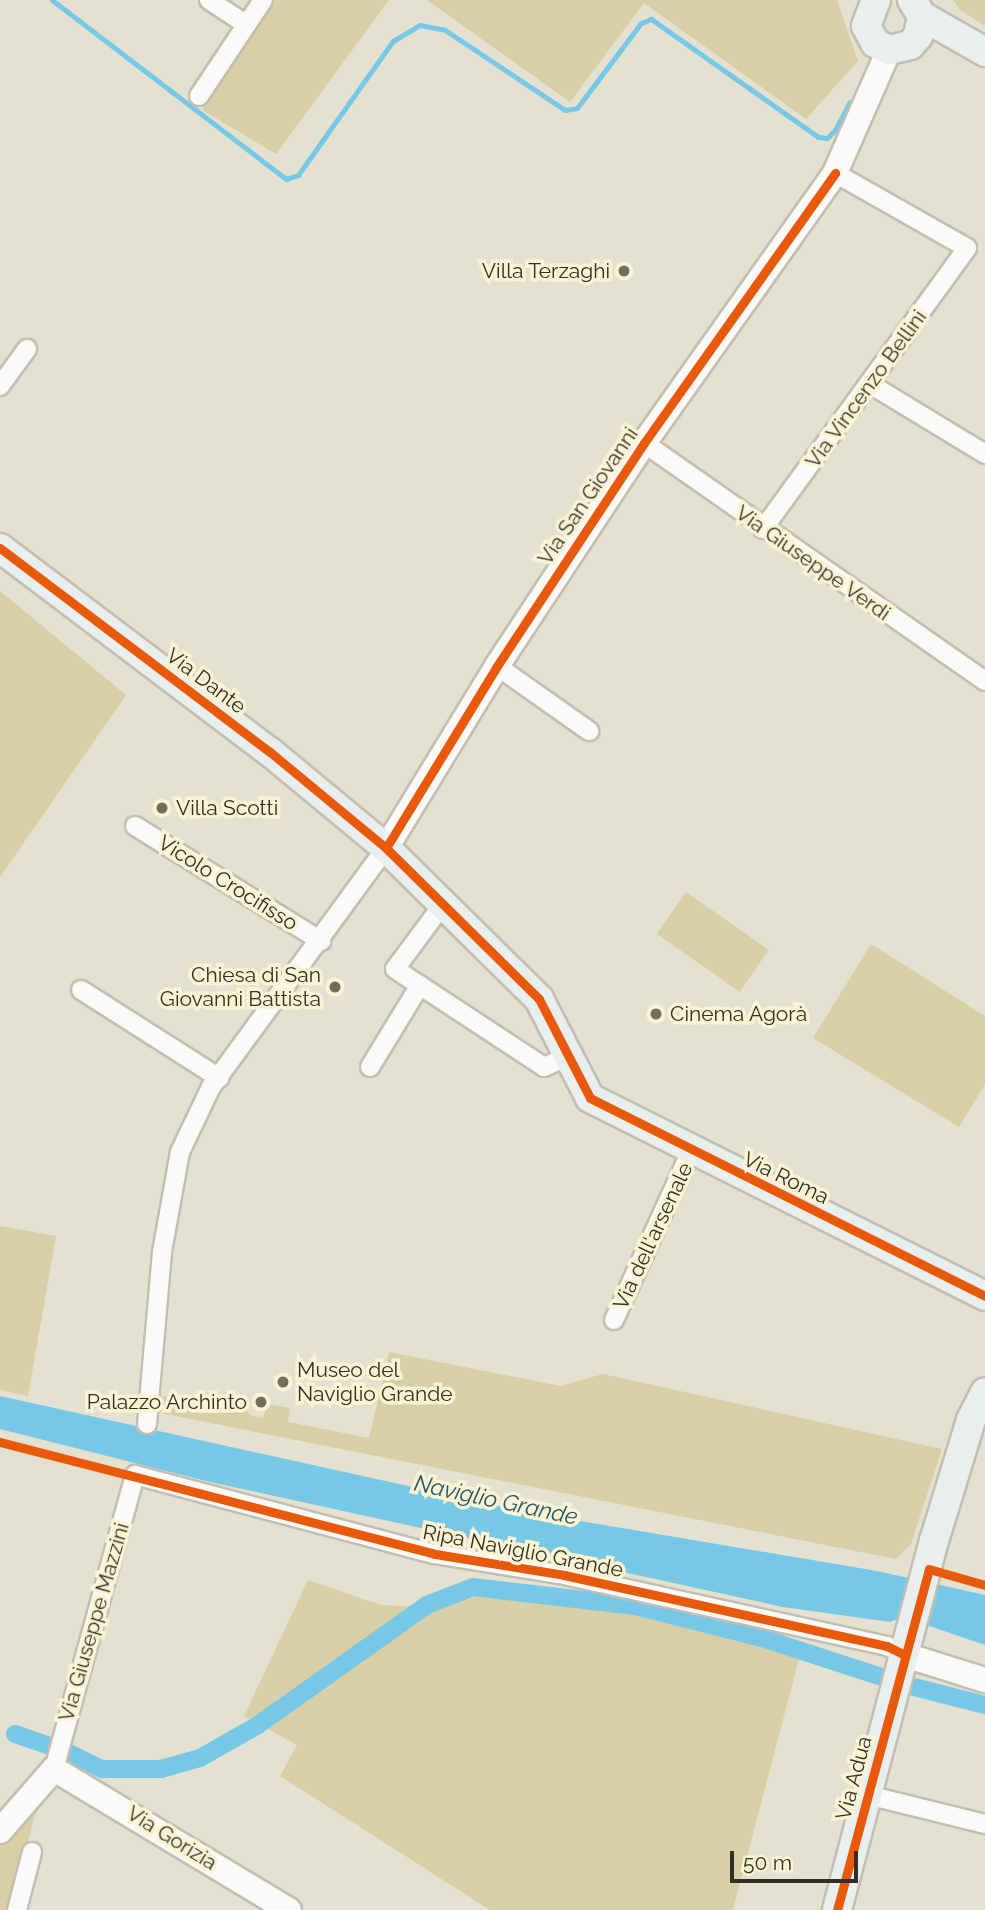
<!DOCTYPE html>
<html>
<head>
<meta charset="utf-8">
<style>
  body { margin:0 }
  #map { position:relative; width:985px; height:1910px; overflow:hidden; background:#e5e1d0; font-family:Raleway,sans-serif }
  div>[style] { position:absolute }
  .green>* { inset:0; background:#d8cfa6; transform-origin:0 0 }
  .water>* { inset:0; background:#77c8e6 }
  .stream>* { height:5px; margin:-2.5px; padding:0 2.5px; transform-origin:2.5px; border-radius:2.5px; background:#77c8e6 }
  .canal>* { height:18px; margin:-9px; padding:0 9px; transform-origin:9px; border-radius:9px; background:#77c8e6 }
  .roads { filter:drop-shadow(2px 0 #c2bfb2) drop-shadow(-2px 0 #c2bfb2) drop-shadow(0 2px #c2bfb2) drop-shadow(0 -2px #c2bfb2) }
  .street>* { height:18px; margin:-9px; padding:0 9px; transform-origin:9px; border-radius:9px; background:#fbfaf8 }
  .secondary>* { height:24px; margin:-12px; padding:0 12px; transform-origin:12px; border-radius:12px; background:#fbfaf8 }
  .primary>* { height:28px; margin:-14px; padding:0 14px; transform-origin:14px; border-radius:14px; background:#e9efef }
  .cycleway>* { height:9px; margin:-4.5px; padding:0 4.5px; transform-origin:4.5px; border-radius:4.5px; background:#e8590c }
  .dots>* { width:19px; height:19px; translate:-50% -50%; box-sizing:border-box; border:4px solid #faf4d5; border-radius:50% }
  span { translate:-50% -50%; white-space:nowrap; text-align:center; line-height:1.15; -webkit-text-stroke:7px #faf4d5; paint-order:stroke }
  .poi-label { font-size:21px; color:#323024 }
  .right { translate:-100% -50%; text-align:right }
  .left { translate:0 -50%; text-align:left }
  .street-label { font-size:21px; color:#323024 }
  .water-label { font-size:23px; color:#27566b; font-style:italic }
  .scale { position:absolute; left:730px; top:1851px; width:128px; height:32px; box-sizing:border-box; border:4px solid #323024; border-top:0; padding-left:9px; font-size:21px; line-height:24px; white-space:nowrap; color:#323024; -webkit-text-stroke:5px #faf4d5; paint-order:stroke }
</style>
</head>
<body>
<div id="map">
  <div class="green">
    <i style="clip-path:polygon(275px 0,389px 0,276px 154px,202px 110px)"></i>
    <i style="clip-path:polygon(427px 0,837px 0,858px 61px,806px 119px,644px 3px,570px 102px)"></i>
    <i style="clip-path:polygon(953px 0,985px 0,985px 26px,960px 10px)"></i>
    <i style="clip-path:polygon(0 591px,126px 695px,0 877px)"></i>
    <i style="left:686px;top:892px;width:101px;height:51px;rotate:35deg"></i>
    <i style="clip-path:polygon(871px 944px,985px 1016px,985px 1084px,959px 1127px,813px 1038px)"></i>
    <i style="clip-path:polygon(0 1226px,56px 1236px,28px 1396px,0 1390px)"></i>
    <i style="clip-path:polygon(389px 1352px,561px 1386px,603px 1374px,942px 1449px,911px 1544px,896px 1559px,150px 1411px,150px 1395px,244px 1406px,250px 1415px,263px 1418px,267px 1404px,290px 1408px,288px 1422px,369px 1438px)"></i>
    <i style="clip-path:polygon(308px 1580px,381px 1605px,422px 1607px,530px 1587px,690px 1623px,799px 1659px,733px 1910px,490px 1910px,280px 1776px,297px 1745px,244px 1716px)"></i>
    <i style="clip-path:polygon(37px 1806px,11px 1910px,0 1910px,0 1846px,25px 1813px)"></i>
  </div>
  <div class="water">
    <i style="clip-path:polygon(0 1396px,521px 1511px,877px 1571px,985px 1595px,985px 1645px,903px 1617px,890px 1622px,783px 1607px,210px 1482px,0 1429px)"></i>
  </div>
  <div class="stream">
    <i style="left:52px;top:0;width:295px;rotate:37.4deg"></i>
    <i style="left:286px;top:179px;width:13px;rotate:-18deg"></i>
    <i style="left:298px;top:175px;width:164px;rotate:-54.7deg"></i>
    <i style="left:393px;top:41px;width:31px;rotate:-31deg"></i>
    <i style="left:420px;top:25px;width:25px;rotate:11deg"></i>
    <i style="left:445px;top:30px;width:144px;rotate:33.7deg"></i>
    <i style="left:565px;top:110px;width:12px;rotate:-9deg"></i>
    <i style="left:577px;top:108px;width:106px;rotate:-53deg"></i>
    <i style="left:641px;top:23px;width:11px;rotate:-22deg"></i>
    <i style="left:651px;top:19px;width:204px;rotate:35.2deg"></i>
    <i style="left:818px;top:137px;width:9px;rotate:6deg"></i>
    <i style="left:827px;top:138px;width:11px;rotate:-45deg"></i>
    <i style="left:835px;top:130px;width:32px;rotate:-62deg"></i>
  </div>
  <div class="canal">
    <i style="left:914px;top:1687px;width:73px;rotate:14.2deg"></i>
    <i style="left:15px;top:1734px;width:40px;rotate:18.9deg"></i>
    <i style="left:69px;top:1753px;width:37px;rotate:26deg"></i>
    <i style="left:102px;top:1769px;width:59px"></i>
    <i style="left:161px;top:1769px;width:41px;rotate:-15.8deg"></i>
    <i style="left:200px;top:1758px;width:67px;rotate:-29.6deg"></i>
    <i style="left:258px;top:1725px;width:207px;rotate:-35.4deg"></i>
    <i style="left:427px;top:1605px;width:49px;rotate:-21.4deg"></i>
    <i style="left:473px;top:1587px;width:163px;rotate:6.7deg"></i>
    <i style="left:635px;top:1606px;width:131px;rotate:14.1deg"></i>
    <i style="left:762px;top:1638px;width:126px;rotate:18deg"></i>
  </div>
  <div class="roads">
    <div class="street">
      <i style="left:209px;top:0;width:45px;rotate:33.3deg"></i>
      <i style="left:199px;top:96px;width:115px;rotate:-56.3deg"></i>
      <i style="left:870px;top:384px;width:135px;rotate:31.3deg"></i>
      <i style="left:0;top:386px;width:46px;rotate:-53.9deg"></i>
      <i style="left:644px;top:443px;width:416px;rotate:34.9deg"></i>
      <i style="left:763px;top:529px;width:347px;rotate:-54deg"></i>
      <i style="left:967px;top:248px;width:152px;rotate:-150.4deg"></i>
      <i style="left:497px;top:666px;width:113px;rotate:35.2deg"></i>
      <i style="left:135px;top:826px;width:219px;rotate:31.7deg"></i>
      <i style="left:441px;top:907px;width:77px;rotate:126.6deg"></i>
      <i style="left:395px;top:969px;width:178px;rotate:33.3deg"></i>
      <i style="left:544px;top:1067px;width:27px;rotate:-24deg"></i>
      <i style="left:81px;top:990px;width:164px;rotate:32.5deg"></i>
      <i style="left:370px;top:1067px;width:96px;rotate:-58.6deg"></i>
      <i style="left:614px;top:1320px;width:186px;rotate:-65.5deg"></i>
      <i style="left:147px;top:1424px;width:173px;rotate:-85deg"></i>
      <i style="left:162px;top:1252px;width:102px;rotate:-79.8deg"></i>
      <i style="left:180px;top:1152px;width:72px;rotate:-64.5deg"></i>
      <i style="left:211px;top:1087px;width:296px;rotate:-53.8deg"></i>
      <i style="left:54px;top:1769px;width:305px;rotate:-74.6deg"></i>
      <i style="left:135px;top:1475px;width:310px;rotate:14.8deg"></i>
      <i style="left:435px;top:1554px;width:131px;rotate:9.2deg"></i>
      <i style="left:564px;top:1575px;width:331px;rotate:12.4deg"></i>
      <i style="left:887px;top:1646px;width:20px;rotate:27deg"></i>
      <i style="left:867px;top:1795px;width:122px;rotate:13.8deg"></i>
      <i style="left:17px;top:1910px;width:60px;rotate:-75.5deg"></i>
    </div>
    <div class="secondary">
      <i style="left:386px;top:848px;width:213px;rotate:-58.6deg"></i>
      <i style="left:497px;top:666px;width:267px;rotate:-56.6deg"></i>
      <i style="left:644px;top:443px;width:331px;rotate:-54.7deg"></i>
      <i style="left:835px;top:173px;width:134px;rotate:-66.3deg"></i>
      <i style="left:905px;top:1655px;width:84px;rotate:17.4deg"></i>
      <i style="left:0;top:1831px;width:82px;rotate:-48.9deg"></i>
      <i style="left:54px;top:1769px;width:274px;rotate:31deg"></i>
    </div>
    <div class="primary">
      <i style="left:876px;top:0;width:28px;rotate:111deg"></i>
      <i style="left:866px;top:26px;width:19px;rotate:62deg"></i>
      <i style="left:875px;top:43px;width:16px;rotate:27deg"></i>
      <i style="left:889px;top:50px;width:22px;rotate:-13deg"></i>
      <i style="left:910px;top:45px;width:12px;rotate:-48deg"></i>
      <i style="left:918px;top:36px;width:20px;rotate:-79deg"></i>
      <i style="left:922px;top:16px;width:19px;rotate:-122deg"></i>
      <i style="left:922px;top:16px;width:73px;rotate:29.7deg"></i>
      <i style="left:0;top:548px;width:338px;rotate:37.1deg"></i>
      <i style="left:270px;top:752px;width:151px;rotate:39.6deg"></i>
      <i style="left:386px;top:848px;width:215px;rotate:44.6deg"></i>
      <i style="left:539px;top:999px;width:111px;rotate:62.7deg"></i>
      <i style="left:590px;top:1098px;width:442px;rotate:26.6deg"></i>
      <i style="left:837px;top:1910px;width:382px;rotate:-75.3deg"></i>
      <i style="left:934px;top:1541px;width:127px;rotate:-73deg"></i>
      <i style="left:971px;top:1420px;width:31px;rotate:-63deg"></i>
    </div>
  </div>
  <div class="cycleway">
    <i style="left:0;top:548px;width:338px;rotate:37.1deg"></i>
    <i style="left:270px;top:752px;width:151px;rotate:39.6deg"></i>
    <i style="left:386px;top:848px;width:215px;rotate:44.6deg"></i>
    <i style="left:539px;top:999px;width:111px;rotate:62.7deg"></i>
    <i style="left:590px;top:1098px;width:442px;rotate:26.6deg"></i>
    <i style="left:386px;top:848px;width:213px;rotate:-58.6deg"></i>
    <i style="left:497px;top:666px;width:267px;rotate:-56.6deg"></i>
    <i style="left:644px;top:443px;width:331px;rotate:-54.7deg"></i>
    <i style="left:0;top:1442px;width:449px;rotate:14.4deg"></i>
    <i style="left:435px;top:1554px;width:131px;rotate:9.2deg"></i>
    <i style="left:564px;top:1575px;width:331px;rotate:12.4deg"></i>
    <i style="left:887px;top:1646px;width:20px;rotate:27deg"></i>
    <i style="left:837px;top:1910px;width:353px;rotate:-74.9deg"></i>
    <i style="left:929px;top:1569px;width:58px;rotate:15.9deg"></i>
  </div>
  <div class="dots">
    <i style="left:624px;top:271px;background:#716e60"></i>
    <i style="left:162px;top:808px;background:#716e60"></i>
    <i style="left:335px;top:987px;background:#716e60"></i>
    <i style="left:656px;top:1014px;background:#716e60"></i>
    <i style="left:283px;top:1382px;background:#716e60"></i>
    <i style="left:261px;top:1402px;background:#716e60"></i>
  </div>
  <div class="poi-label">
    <span class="right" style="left:610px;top:271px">Villa Terzaghi</span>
    <span class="left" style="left:176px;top:808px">Villa Scotti</span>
    <span class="right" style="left:321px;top:987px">Chiesa di San<br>Giovanni Battista</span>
    <span class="left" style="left:670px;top:1014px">Cinema Agorà</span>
    <span class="left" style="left:297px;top:1382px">Museo del<br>Naviglio Grande</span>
    <span class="right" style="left:247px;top:1402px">Palazzo Archinto</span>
  </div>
  <div class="street-label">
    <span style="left:866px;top:389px;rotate:-54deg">Via Vincenzo Bellini</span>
    <span style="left:588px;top:496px;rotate:-56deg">Via San Giovanni</span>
    <span style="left:813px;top:563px;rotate:35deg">Via Giuseppe Verdi</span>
    <span style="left:206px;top:681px;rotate:37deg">Via Dante</span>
    <span style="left:228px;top:883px;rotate:32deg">Vicolo Crocifisso</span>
    <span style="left:786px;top:1178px;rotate:26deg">Via Roma</span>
    <span style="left:653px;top:1236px;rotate:-65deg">Via dell'arsenale</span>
    <span style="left:523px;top:1551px;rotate:11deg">Ripa Naviglio Grande</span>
    <span style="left:94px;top:1622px;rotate:-74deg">Via Giuseppe Mazzini</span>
    <span style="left:854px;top:1778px;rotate:-75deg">Via Adua</span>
    <span style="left:172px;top:1838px;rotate:32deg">Via Gorizia</span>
  </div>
  <div class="water-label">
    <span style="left:496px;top:1500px;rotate:12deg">Naviglio Grande</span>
  </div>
  <div class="scale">50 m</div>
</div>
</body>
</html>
